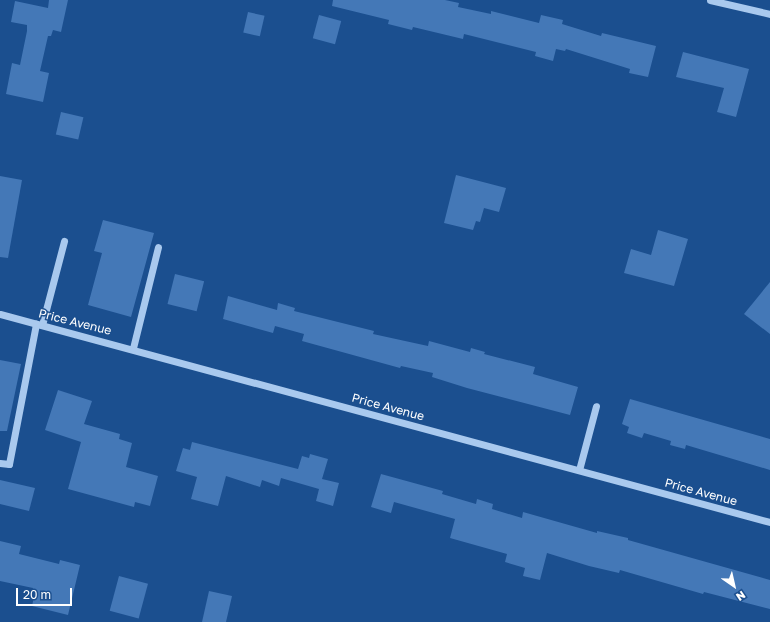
<!DOCTYPE html>
<html>
<head>
<meta charset="utf-8">
<style>
  body { margin:0 }
  #map { position:relative; width:770px; height:622px; overflow:hidden; background:#1b4f8f; font-family:"Golos Text",sans-serif }
  div>[style] { position:absolute }
  .building>* { inset:0; background:#4478b7; transform-origin:0 0 }
  .minor>* { height:7px; margin:-3.5px; padding:0 3.5px; transform-origin:3.5px; border-radius:3.5px; background:#a9c9ee }
  span { translate:-50% -50%; white-space:nowrap; text-align:center; line-height:1.15; -webkit-text-stroke:3px #1b4f8f; paint-order:stroke }
  .street-label { font-size:12px; color:#fff }
  .north { position:absolute; left:714px; top:566px; width:40px; height:40px; -webkit-text-stroke:3px #1b4f8f; paint-order:stroke; rotate:146deg; font-size:11px; font-weight:700; line-height:16px; text-align:center; color:#fff }
  .north::after { content:''; display:block; margin:auto; width:14px; height:18px; background:#fff; clip-path:polygon(50% 0,100% 100%,50% 72%,0 100%) }
  .scale { position:absolute; left:16px; top:588px; width:56px; height:18px; box-sizing:border-box; border:2px solid #fff; border-top:0; padding-left:5px; font-size:12px; line-height:14px; white-space:nowrap; color:#fff; -webkit-text-stroke:3px #1b4f8f; paint-order:stroke }
</style>
</head>
<body>
<div id="map">
  <div class="building">
    <i style="clip-path:polygon(49px 0,68px 0,61px 32px,53px 30px,51px 36px,48px 36px,40px 71px,49px 73px,43px 102px,6px 94px,12px 63px,20px 65px,27px 31px,27px 25px,11px 22px,15px 1px,48px 8px)"></i>
    <i style="clip-path:polygon(333px 0,445px 0,459px 3px,458px 7px,491px 14px,491px 11px,539px 23px,541px 15px,563px 20px,562px 24px,601px 36px,602px 33px,656px 46px,648px 77px,629px 73px,630px 69px,566px 49px,565px 51px,556px 49px,553px 61px,535px 56px,536px 52px,464px 34px,463px 39px,413px 27px,412px 30px,388px 24px,389px 20px,332px 6px)"></i>
    <i style="left:248px;top:12px;width:17px;height:21px;rotate:13deg"></i>
    <i style="left:319px;top:15px;width:23px;height:24px;rotate:15deg"></i>
    <i style="clip-path:polygon(683px 52px,749px 69px,736px 117px,717px 112px,724px 88px,676px 77px)"></i>
    <i style="left:61px;top:112px;width:23px;height:23px;rotate:13deg"></i>
    <i style="clip-path:polygon(456px 175px,506px 188px,499px 212px,484px 208px,480px 222px,476px 221px,473px 230px,444px 223px)"></i>
    <i style="clip-path:polygon(0 176px,22px 180px,8px 258px,0 257px)"></i>
    <i style="clip-path:polygon(103px 220px,154px 233px,131px 317px,88px 305px,102px 253px,94px 251px)"></i>
    <i style="clip-path:polygon(658px 230px,688px 239px,674px 286px,624px 273px,631px 249px,651px 255px)"></i>
    <i style="left:175px;top:274px;width:30px;height:31px;rotate:14deg"></i>
    <i style="clip-path:polygon(770px 282px,770px 334px,744px 314px)"></i>
    <i style="clip-path:polygon(228px 296px,277px 310px,278px 303px,295px 308px,294px 311px,374px 331px,373px 334px,428px 346px,429px 341px,470px 352px,471px 348px,485px 352px,484px 354px,535px 367px,533px 374px,578px 387px,570px 415px,467px 388px,432px 377px,433px 373px,401px 366px,400px 368px,302px 341px,304px 334px,275px 326px,273px 333px,223px 319px)"></i>
    <i style="clip-path:polygon(0 360px,21px 364px,7px 431px,0 431px)"></i>
    <i style="clip-path:polygon(58px 390px,92px 401px,84px 424px,120px 434px,119px 439px,132px 443px,126px 467px,158px 476px,150px 506px,135px 502px,134px 507px,68px 489px,81px 442px,45px 430px)"></i>
    <i style="clip-path:polygon(630px 399px,770px 439px,770px 470px,686px 445px,685px 449px,670px 445px,671px 441px,644px 433px,642px 438px,627px 433px,629px 427px,622px 424px)"></i>
    <i style="clip-path:polygon(192px 442px,298px 469px,302px 456px,309px 458px,310px 454px,328px 459px,322px 479px,339px 483px,333px 506px,316px 501px,319px 489px,281px 478px,279px 486px,262px 480px,260px 487px,226px 476px,218px 506px,191px 499px,197px 477px,176px 471px,183px 448px,190px 450px)"></i>
    <i style="clip-path:polygon(381px 474px,443px 491px,442px 494px,476px 504px,477px 499px,493px 504px,492px 509px,522px 518px,523px 512px,597px 533px,597px 531px,628px 538px,628px 540px,770px 580px,770px 609px,704px 592px,703px 594px,620px 570px,619px 573px,589px 566px,547px 553px,540px 580px,523px 576px,525px 568px,505px 562px,507px 554px,450px 538px,455px 519px,394px 502px,391px 513px,371px 507px)"></i>
    <i style="clip-path:polygon(0 480px,35px 488px,29px 511px,0 504px)"></i>
    <i style="clip-path:polygon(0 541px,21px 546px,19px 554px,59px 564px,60px 560px,80px 565px,68px 615px,32px 606px,35px 592px,32px 592px,33px 588px,0 581px)"></i>
    <i style="left:119px;top:576px;width:30px;height:36px;rotate:15deg"></i>
    <i style="clip-path:polygon(209px 591px,232px 596px,226px 622px,202px 622px)"></i>
  </div>
  <div class="minor">
    <i style="left:710px;top:0;width:62px;rotate:13.1deg"></i>
    <i style="left:0;top:314px;width:798px;rotate:15.12deg"></i>
    <i style="left:42px;top:325px;width:87px;rotate:-75.3deg"></i>
    <i style="left:133px;top:348px;width:104px;rotate:-76.1deg"></i>
    <i style="left:0;top:463px;width:9px;rotate:6deg"></i>
    <i style="left:9px;top:464px;width:143px;rotate:-79.1deg"></i>
    <i style="left:579px;top:470px;width:66px;rotate:-75.1deg"></i>
  </div>
  <div class="street-label">
    <span style="left:75px;top:322px;rotate:14deg">Price Avenue</span>
    <span style="left:388px;top:407px;rotate:15deg">Price Avenue</span>
    <span style="left:701px;top:492px;rotate:15deg">Price Avenue</span>
  </div>
  <div class="north">N</div>
  <div class="scale">20 m</div>
</div>
</body>
</html>
